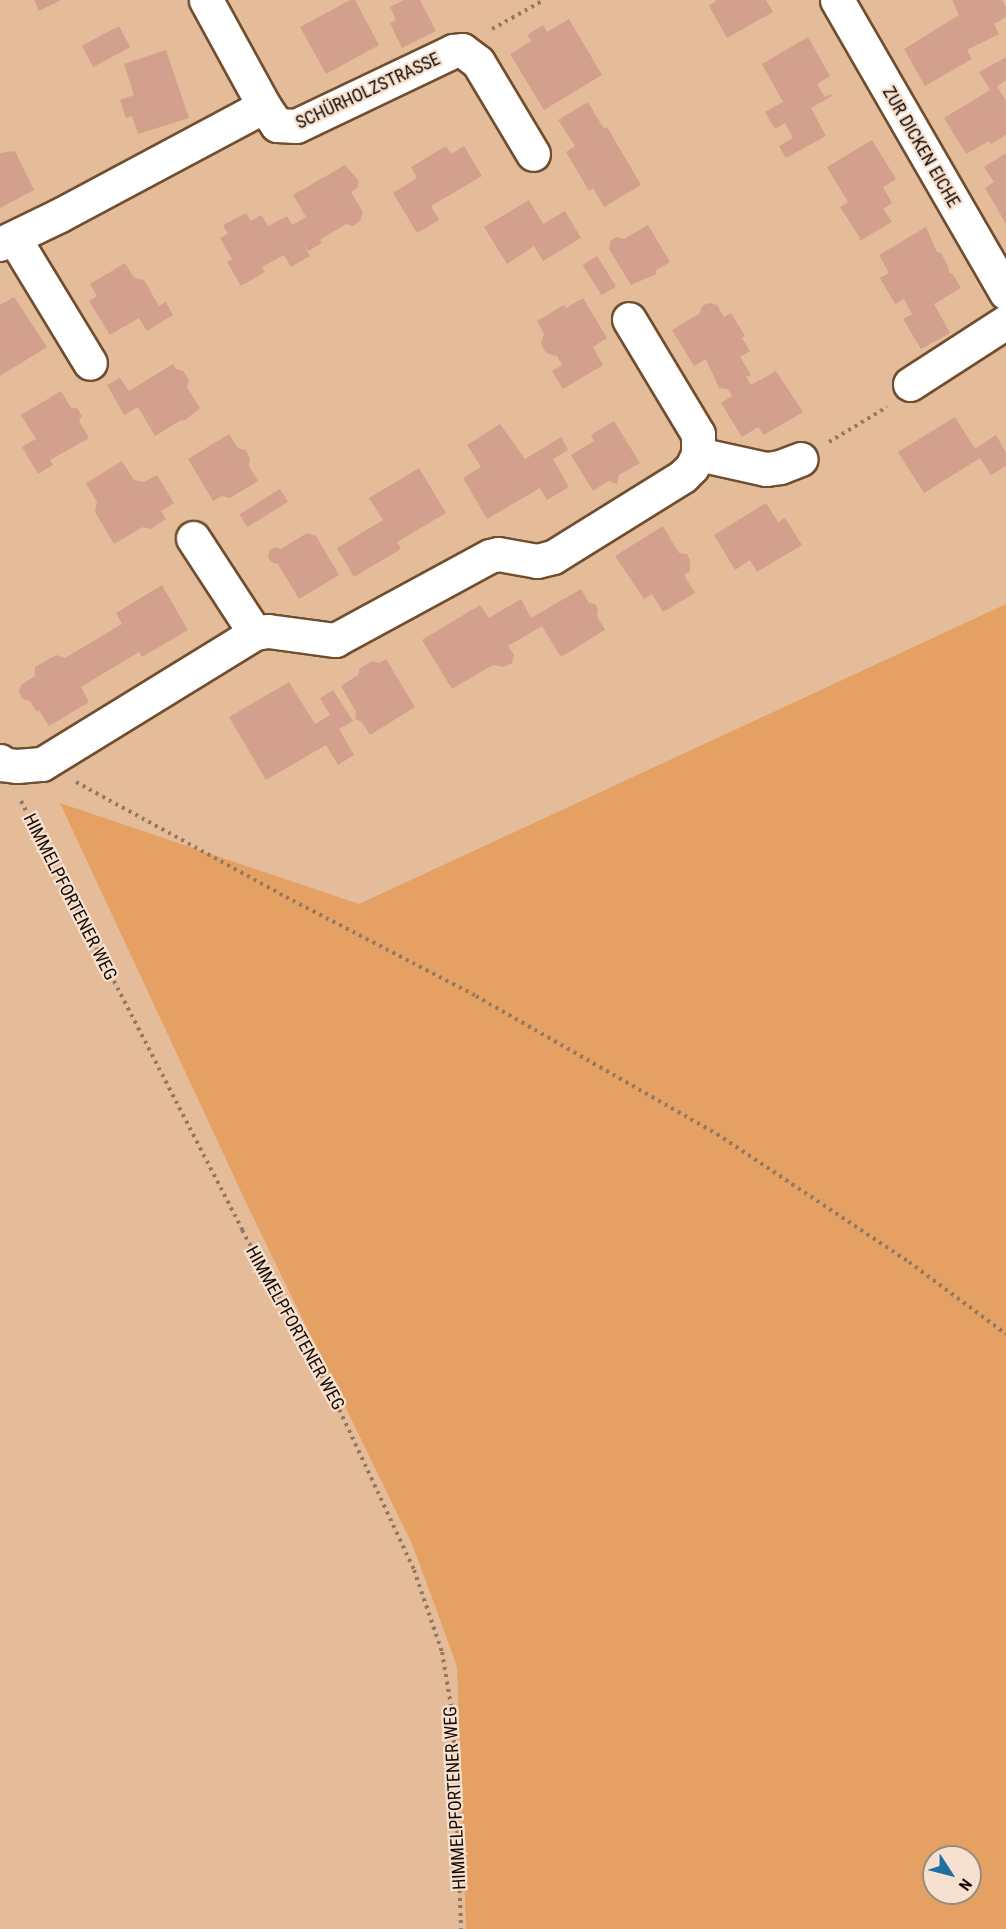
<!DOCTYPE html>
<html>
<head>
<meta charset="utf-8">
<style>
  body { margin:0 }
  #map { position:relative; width:1006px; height:1929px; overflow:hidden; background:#e4bc9a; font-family:"Roboto Condensed",sans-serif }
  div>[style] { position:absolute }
  .green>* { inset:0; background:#e5a164 }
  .building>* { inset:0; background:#d2a08d; transform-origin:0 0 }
  .path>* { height:4px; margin-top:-2px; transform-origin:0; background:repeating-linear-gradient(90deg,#957860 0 3px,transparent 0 7.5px) }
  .roads { filter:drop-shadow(2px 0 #714e2f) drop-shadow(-2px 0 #714e2f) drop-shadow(0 2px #714e2f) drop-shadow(0 -2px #714e2f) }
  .minor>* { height:33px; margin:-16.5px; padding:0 16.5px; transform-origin:16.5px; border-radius:16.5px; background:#fff }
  span { translate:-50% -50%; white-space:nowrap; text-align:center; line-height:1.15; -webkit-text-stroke:4.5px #f6e1d0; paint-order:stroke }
  .street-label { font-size:18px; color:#160901 }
  .north { position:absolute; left:922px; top:1845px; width:60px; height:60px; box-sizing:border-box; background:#f6e1d0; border:2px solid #9c8b7d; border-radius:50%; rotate:126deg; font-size:16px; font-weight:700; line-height:24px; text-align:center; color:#160901 }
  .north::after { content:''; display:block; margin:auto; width:21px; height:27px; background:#206fa1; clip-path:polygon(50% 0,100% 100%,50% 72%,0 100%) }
</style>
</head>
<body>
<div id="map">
  <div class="green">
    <i style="clip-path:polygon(evenodd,1006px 604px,1006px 1929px,466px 1929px,457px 1667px,437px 1611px,412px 1544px,250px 1211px,60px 803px,359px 904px,1006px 604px,934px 1857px,970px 1857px,970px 1893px,934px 1893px,934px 1857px)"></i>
  </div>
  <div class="building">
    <i style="clip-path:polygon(34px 0,61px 0,39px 11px)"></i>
    <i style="clip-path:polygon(350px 0,355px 0,379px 45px,326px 74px,300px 27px)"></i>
    <i style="clip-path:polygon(404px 0,420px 0,436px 31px,402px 48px,390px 23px,396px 20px,390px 7px)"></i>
    <i style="clip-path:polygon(717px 0,766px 0,773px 12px,727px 38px,709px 6px)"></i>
    <i style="clip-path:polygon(952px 0,1002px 0,1006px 7px,1006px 17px,994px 24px,999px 34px,967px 50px,972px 59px,925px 86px,904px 49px,959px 15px)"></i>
    <i style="clip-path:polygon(569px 19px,602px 75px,544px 110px,510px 54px,531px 41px,527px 35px,543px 25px,547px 32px)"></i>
    <i style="left:119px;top:26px;width:24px;height:42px;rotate:62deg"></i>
    <i style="clip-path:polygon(808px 37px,830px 76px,817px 84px,825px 97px,831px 94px,832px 96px,811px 108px,826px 136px,786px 158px,779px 146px,793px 138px,785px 123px,775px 129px,765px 112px,783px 102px,762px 64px)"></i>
    <i style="clip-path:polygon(166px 50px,189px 118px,138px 134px,132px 116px,126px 118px,120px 100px,134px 95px,124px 64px)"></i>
    <i style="clip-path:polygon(1006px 57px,1006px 80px,997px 86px,1006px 101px,1006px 135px,991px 144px,989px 141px,966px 154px,944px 118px,990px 90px,979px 72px)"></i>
    <i style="clip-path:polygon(588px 102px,604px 129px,607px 127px,641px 185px,604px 207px,593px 188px,589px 191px,566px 152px,575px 146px,558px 120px)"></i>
    <i style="clip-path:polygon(872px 140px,896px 179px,883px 187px,892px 203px,883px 209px,892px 222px,859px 241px,860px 238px,840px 207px,848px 202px,827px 167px)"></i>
    <i style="clip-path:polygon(446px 146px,451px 154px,464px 146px,482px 176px,431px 206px,439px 220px,417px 233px,393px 193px,417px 178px,411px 167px)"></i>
    <i style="clip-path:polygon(15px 151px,34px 190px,0 208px,0 153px)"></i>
    <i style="clip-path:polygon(1006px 153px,1006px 224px,985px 188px,994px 182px,984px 167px)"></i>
    <i style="clip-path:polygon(345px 165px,359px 181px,357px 188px,351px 192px,363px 212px,360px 221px,353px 226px,346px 224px,320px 240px,322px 243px,308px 251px,300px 238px,310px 256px,291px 267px,284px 255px,262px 267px,265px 272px,241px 286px,227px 262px,232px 259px,220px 238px,228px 234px,223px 225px,246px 213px,251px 221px,261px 215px,268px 226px,287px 216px,292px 225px,306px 217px,293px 195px)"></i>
    <i style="clip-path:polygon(529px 200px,543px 224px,565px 211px,581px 238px,543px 261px,534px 246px,507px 264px,484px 227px)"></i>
    <i style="clip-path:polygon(648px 225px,670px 262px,656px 270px,656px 274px,631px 285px,609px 249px,610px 241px,617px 237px,624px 239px)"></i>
    <i style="clip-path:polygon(926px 227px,937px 252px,941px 253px,947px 264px,950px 274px,952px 273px,961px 288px,934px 304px,950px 333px,921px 349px,903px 319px,912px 314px,904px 299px,895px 304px,880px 278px,889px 273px,879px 255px)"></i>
    <i style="left:597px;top:256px;width:36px;height:17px;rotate:58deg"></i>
    <i style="clip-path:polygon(125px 263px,134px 278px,144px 280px,159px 306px,166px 302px,173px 315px,147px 331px,139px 318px,110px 335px,89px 301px,97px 296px,90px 284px)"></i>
    <i style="clip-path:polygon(14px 297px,47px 347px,0 376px,0 305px)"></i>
    <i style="clip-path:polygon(583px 298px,607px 338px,593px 347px,603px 365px,563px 389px,552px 371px,562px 365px,557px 356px,546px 353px,541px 344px,544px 334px,537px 321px,564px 305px,566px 308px)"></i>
    <i style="clip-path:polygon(709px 303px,717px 305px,724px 317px,731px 313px,745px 336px,742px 338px,750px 351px,740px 357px,751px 375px,746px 377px,751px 385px,776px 371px,803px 412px,764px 435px,758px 427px,742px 437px,721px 403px,732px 396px,728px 389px,719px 388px,706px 359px,694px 366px,672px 330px,700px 313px,702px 306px)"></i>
    <i style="clip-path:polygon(173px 364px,176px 369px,183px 371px,189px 380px,187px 387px,200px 408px,184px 421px,181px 420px,155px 436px,138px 407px,124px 415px,107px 385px,120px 378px,129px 391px)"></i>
    <i style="clip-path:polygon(61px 391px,71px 408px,77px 408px,82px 416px,79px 421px,89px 438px,50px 460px,53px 465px,38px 474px,22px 447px,36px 439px,21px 415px)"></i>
    <i style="clip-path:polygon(955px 417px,975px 449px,996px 435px,1006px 453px,1006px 466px,991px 475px,980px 458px,924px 493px,898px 452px)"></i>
    <i style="clip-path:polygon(614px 421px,640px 463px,619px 475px,617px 484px,608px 481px,593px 491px,571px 455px,594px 441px,591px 435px)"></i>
    <i style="clip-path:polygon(500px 424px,525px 459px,561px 437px,568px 450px,553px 459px,569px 487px,547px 500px,540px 488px,487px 519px,463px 478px,481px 467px,467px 445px)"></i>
    <i style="clip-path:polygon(229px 434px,238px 448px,246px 450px,250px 459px,249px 466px,258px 481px,230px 498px,222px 496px,213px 501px,188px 459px)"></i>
    <i style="clip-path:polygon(122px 461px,134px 480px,144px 482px,157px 475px,174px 503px,161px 511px,166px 519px,151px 529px,143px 527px,114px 544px,95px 512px,97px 502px,86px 483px)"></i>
    <i style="clip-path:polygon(419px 468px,446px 513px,397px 542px,401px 549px,354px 577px,337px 548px,383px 520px,369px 498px)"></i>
    <i style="left:280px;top:489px;width:15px;height:48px;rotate:58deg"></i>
    <i style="clip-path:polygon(766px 503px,778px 522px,785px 518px,802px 545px,757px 572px,750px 560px,735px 570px,714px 535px)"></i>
    <i style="clip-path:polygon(663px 526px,679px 553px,687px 554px,690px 560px,690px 571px,684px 575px,695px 593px,663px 612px,652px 594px,644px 599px,615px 556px)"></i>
    <i style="clip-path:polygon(307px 533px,316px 536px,339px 575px,299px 599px,278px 564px,271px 562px,268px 557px,270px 550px,275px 547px,281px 549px)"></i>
    <i style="clip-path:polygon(162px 585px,188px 630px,142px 657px,139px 652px,81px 687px,89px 702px,49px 726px,39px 710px,37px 712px,30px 701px,23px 699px,19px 692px,21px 685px,35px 676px,35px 667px,56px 655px,65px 658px,122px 624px,116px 613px)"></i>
    <i style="clip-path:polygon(581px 589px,589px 603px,595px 604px,598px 609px,597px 616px,605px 630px,561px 657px,542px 626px,508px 646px,514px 655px,512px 663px,503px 667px,493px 665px,452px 689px,422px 640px,480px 605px,489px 618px,521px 599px,531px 618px)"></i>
    <i style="clip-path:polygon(386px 659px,415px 707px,370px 735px,362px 722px,355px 719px,356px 712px,341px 686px,358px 675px,360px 668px,372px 661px,379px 663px)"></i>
    <i style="clip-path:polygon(289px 682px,315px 724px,330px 715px,320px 698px,333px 690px,353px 721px,339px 729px,354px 755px,338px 765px,326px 745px,266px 780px,229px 717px)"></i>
  </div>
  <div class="path">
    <i style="left:492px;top:29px;width:60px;rotate:-29.1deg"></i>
    <i style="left:829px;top:442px;width:68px;rotate:-31.1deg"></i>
    <i style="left:76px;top:782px;width:239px;rotate:28.7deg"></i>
    <i style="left:286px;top:897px;width:214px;rotate:27.5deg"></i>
    <i style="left:476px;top:996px;width:278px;rotate:29.8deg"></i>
    <i style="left:717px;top:1134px;width:231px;rotate:33.7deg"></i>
    <i style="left:909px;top:1262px;width:121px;rotate:36.6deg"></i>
    <i style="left:21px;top:801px;width:483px;rotate:62.7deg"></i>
    <i style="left:242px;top:1230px;width:189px;rotate:61.3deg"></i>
    <i style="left:333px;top:1396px;width:192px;rotate:65deg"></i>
    <i style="left:414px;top:1570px;width:87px;rotate:71.1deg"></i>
    <i style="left:442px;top:1652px;width:67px;rotate:80.5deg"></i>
    <i style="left:453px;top:1718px;width:211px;rotate:87.8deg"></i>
  </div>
  <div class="roads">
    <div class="minor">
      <i style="left:837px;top:0;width:338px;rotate:60deg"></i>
      <i style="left:264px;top:106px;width:23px;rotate:56deg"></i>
      <i style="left:277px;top:125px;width:19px;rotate:3deg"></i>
      <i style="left:296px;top:126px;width:174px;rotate:-25.5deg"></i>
      <i style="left:453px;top:51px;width:9px;rotate:-6deg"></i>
      <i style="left:462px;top:50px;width:20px;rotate:37deg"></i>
      <i style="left:478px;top:62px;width:107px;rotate:59.1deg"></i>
      <i style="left:14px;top:238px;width:146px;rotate:58.7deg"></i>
      <i style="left:0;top:244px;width:67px;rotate:-25.8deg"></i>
      <i style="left:60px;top:215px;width:231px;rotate:-28.1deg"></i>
      <i style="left:264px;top:106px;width:121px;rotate:-118.7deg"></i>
      <i style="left:910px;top:384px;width:114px;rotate:-32.9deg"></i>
      <i style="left:698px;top:454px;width:70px;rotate:12.4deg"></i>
      <i style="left:766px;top:469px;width:14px;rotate:-8deg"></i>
      <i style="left:780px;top:467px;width:22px;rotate:-21deg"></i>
      <i style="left:193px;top:538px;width:113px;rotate:56.9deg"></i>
      <i style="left:0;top:761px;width:4px;rotate:56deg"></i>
      <i style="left:2px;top:764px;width:15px;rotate:8deg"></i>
      <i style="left:17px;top:766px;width:25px;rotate:-5deg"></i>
      <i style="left:42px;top:764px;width:250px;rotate:-31.6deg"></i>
      <i style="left:255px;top:633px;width:13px;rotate:-9deg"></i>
      <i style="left:268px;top:631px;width:68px;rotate:7.7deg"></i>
      <i style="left:335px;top:640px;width:176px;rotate:-28.5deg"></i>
      <i style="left:490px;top:556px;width:8px;rotate:-14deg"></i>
      <i style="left:498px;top:554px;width:40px;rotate:10deg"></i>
      <i style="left:537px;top:561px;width:16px;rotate:-14deg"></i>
      <i style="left:553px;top:557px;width:153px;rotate:-31.9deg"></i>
      <i style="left:683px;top:476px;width:13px;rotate:-45deg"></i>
      <i style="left:692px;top:467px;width:14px;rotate:-65deg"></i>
      <i style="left:698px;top:454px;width:20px;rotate:-90deg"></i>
      <i style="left:698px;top:434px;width:134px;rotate:-121deg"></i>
    </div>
  </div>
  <div class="street-label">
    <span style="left:368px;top:91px;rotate:-25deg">SCHÜRHOLZSTRASSE</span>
    <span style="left:921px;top:147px;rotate:60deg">ZUR DICKEN EICHE</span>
    <span style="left:70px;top:897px;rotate:63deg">HIMMELPFORTENER WEG</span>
    <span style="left:295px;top:1328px;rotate:61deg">HIMMELPFORTENER WEG</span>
    <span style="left:455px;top:1798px;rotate:-93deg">HIMMELPFORTENER WEG</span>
  </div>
  <div class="north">N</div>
</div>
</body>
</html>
